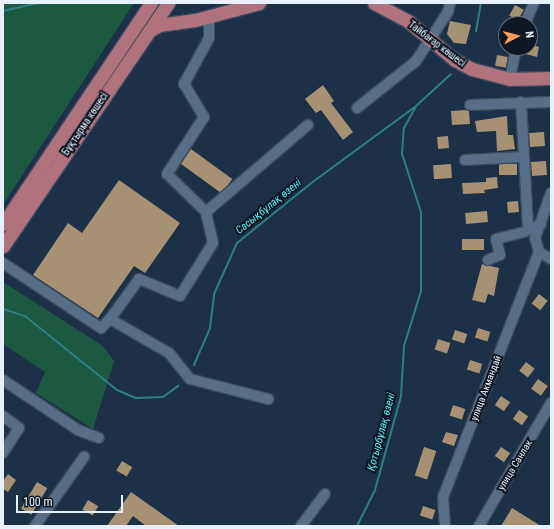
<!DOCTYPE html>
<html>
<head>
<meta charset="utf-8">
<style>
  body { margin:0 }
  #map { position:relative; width:554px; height:529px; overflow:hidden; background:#1c3147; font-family:"Roboto Condensed",sans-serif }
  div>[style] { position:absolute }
  .green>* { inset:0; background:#1d5840 }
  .stream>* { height:2px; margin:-1px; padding:0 1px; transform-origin:1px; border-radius:1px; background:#2d8088 }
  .building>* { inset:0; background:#a69273; transform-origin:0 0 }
  .roads { filter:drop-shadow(1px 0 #3b4c5f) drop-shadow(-1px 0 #3b4c5f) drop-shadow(0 1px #3b4c5f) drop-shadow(0 -1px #3b4c5f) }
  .minor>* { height:10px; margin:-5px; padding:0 5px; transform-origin:5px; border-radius:5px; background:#576e88 }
  .major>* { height:13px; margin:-6.5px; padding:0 6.5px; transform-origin:6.5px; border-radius:6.5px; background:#b0727d }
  span { translate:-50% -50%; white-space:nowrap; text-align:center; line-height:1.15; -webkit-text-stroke:4px #0f1822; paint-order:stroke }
  .street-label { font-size:10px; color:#e7f1fd }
  .water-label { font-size:11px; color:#54effe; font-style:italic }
  .frame { position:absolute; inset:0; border:4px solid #e7f1fd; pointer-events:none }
  .north { position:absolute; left:498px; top:16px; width:40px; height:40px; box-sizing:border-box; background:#0f1822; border:1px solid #656f7a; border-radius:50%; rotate:83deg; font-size:11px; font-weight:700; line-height:16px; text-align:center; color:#e7f1fd }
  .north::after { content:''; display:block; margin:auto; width:14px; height:18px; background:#ff9b5a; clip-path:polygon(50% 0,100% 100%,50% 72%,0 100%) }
  .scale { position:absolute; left:16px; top:495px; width:107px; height:18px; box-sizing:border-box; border:2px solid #e7f1fd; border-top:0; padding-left:5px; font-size:12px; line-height:14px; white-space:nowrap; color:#e7f1fd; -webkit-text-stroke:3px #0f1822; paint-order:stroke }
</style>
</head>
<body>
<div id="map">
  <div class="green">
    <i style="clip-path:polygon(3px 3px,134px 3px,3px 205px)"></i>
    <i style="clip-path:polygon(3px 282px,103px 346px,114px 361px,93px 429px,36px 393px,45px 372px,3px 344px)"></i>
  </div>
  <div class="stream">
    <i style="left:3px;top:11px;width:37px;rotate:-13deg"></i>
    <i style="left:476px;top:31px;width:28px;rotate:-80deg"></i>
    <i style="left:3px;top:309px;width:23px;rotate:18deg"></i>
    <i style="left:25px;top:316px;width:118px;rotate:38.8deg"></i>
    <i style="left:117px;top:390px;width:21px;rotate:23deg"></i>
    <i style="left:136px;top:398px;width:27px;rotate:-2deg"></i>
    <i style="left:163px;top:397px;width:19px;rotate:-36deg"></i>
    <i style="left:194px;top:365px;width:40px;rotate:-66.6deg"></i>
    <i style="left:210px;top:328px;width:34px;rotate:-83deg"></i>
    <i style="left:214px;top:294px;width:56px;rotate:-65.7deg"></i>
    <i style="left:237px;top:243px;width:94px;rotate:-38.9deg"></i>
    <i style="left:310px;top:184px;width:130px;rotate:-36.3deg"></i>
    <i style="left:357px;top:526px;width:40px;rotate:-63.4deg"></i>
    <i style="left:375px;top:490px;width:98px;rotate:-74.5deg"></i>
    <i style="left:401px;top:396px;width:50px;rotate:-86.6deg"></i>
    <i style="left:404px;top:346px;width:58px;rotate:-72.8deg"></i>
    <i style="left:421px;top:291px;width:79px;rotate:-90deg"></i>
    <i style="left:421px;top:212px;width:61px;rotate:-108.1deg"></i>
    <i style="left:402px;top:154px;width:26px;rotate:-86deg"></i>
    <i style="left:404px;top:128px;width:25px;rotate:-61deg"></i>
    <i style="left:416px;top:106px;width:47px;rotate:-42.4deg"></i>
  </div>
  <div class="building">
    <i style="left:515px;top:5px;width:10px;height:12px;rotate:29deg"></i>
    <i style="clip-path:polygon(450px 21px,471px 25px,466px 44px,454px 43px,447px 34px)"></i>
    <i style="clip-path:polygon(530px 44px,539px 47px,537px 57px,526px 54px)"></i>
    <i style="left:497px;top:55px;width:11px;height:11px;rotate:10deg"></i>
    <i style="clip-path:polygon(323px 85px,334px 101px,331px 103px,353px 132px,343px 140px,321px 110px,316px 113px,305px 99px)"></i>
    <i style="clip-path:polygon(466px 110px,469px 111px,470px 124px,452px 125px,451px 111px)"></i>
    <i style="clip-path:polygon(507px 116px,508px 135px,513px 135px,515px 149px,497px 151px,496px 131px,477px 132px,475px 121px)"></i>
    <i style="left:544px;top:132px;width:14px;height:15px;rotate:86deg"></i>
    <i style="left:448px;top:136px;width:12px;height:11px;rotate:85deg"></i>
    <i style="left:191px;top:149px;width:51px;height:18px;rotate:36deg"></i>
    <i style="left:546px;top:161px;width:14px;height:15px;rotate:86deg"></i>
    <i style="left:451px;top:164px;width:14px;height:18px;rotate:86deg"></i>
    <i style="left:517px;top:164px;width:11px;height:18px;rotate:90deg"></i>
    <i style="clip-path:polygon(497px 177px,498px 188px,484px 190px,485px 193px,463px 194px,462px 183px,486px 182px,486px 178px)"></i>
    <i style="clip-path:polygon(119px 180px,180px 223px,145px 273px,134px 266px,98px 318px,33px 275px,68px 223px,82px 233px)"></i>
    <i style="left:518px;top:201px;width:11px;height:11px;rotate:85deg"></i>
    <i style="left:487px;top:211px;width:11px;height:22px;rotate:85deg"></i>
    <i style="left:484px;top:239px;width:11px;height:22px;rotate:90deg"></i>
    <i style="clip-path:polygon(482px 264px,499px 268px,494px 296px,488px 294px,485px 303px,472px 300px)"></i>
    <i style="left:539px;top:294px;width:11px;height:12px;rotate:38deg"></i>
    <i style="left:478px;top:328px;width:13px;height:10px;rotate:18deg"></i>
    <i style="left:455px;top:330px;width:13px;height:10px;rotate:18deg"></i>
    <i style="left:438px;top:339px;width:13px;height:11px;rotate:18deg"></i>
    <i style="left:470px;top:360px;width:13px;height:10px;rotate:18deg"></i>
    <i style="left:526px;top:362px;width:11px;height:11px;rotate:38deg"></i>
    <i style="left:538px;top:379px;width:12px;height:12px;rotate:35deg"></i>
    <i style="left:501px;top:396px;width:11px;height:11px;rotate:34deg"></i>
    <i style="left:453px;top:405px;width:13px;height:11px;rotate:18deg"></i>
    <i style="left:519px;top:410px;width:11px;height:11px;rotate:34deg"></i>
    <i style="clip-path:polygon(446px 432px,458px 435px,454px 446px,442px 442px)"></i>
    <i style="left:424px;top:447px;width:13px;height:30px;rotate:18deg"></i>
    <i style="left:501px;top:447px;width:11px;height:11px;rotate:34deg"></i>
    <i style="left:122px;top:461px;width:12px;height:11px;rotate:31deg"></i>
    <i style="clip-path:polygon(8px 474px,16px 480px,8px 492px,3px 489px,3px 481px)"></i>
    <i style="left:37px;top:482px;width:12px;height:31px;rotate:31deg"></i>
    <i style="clip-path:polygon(131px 492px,179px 526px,146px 526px,133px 516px,126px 526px,107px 526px)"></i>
    <i style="left:88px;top:500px;width:12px;height:11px;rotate:31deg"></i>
    <i style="left:423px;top:506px;width:13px;height:10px;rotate:18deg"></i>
    <i style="clip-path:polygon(512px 508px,541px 526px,501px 526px)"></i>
  </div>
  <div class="roads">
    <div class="minor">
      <i style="left:525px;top:24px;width:23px;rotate:-67deg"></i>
      <i style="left:510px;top:79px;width:32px;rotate:-79deg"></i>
      <i style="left:521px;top:102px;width:127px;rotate:86.8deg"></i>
      <i style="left:470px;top:105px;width:81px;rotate:-2.1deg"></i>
      <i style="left:357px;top:108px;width:75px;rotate:-38.5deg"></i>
      <i style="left:416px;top:61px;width:59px;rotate:-56.9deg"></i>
      <i style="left:448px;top:12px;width:9px;rotate:-77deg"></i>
      <i style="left:465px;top:160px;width:58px;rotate:-3deg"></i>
      <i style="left:551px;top:193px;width:48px;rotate:109.6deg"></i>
      <i style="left:535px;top:238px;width:15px;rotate:74deg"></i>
      <i style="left:539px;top:252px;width:14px;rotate:30deg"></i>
      <i style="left:206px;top:212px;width:54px;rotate:-135.7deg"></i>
      <i style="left:167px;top:174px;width:68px;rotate:-57deg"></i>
      <i style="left:204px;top:117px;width:39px;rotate:-121deg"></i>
      <i style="left:184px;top:84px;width:52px;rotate:-61.5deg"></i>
      <i style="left:209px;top:38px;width:22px;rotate:-90deg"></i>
      <i style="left:488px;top:260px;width:13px;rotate:-23deg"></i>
      <i style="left:500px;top:255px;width:16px;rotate:-104deg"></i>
      <i style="left:496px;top:239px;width:29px;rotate:-14deg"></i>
      <i style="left:524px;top:232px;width:19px;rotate:-25deg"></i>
      <i style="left:3px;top:263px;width:118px;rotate:33.6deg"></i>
      <i style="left:101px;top:328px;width:13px;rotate:-45deg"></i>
      <i style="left:110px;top:319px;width:68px;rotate:30deg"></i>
      <i style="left:169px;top:353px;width:33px;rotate:51deg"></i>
      <i style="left:190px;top:379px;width:81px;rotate:14.4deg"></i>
      <i style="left:110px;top:319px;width:49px;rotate:-54.1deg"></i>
      <i style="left:139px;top:279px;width:44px;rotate:22.5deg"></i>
      <i style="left:180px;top:296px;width:62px;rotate:-58.1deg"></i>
      <i style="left:213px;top:243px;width:32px;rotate:-103deg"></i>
      <i style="left:206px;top:212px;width:134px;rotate:-40.5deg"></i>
      <i style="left:3px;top:380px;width:90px;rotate:33.7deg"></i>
      <i style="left:78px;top:430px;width:22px;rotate:21deg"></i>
      <i style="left:3px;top:416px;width:20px;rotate:37deg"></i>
      <i style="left:19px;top:428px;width:30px;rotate:123deg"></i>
      <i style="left:35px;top:526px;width:85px;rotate:-54.6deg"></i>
      <i style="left:301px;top:526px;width:40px;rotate:-53deg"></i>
      <i style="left:445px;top:526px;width:29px;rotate:-94deg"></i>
      <i style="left:443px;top:497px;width:263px;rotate:-68.6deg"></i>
      <i style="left:479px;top:526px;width:143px;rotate:-59.7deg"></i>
    </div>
    <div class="major">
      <i style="left:374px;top:3px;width:40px;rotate:28deg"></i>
      <i style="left:409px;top:22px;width:60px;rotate:39.6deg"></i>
      <i style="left:455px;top:60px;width:19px;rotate:28deg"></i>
      <i style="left:472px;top:69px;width:39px;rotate:15deg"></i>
      <i style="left:510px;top:79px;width:41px;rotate:-1.4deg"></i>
      <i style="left:149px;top:31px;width:12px;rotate:-31deg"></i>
      <i style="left:159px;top:25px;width:36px;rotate:-8deg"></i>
      <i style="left:195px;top:20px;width:66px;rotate:-14.9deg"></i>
      <i style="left:3px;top:224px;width:266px;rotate:-56.2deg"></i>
      <i style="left:3px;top:246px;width:294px;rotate:-55.8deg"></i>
    </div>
  </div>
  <div class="street-label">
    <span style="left:437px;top:44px;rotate:37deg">Тайбағар көшесі</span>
    <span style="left:85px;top:124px;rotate:-56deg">Бұқтырма көшесі</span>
    <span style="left:486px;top:388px;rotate:-69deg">улица Акмандай</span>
    <span style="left:515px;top:465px;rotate:-59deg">улица Санлак</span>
  </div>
  <div class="water-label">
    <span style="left:269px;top:207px;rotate:-39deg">Сасықбұлақ өзені</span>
    <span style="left:382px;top:432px;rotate:-75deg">Қотырбұлақ өзені</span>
  </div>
  <div class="frame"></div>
  <div class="north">N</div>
  <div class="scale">100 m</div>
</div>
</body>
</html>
